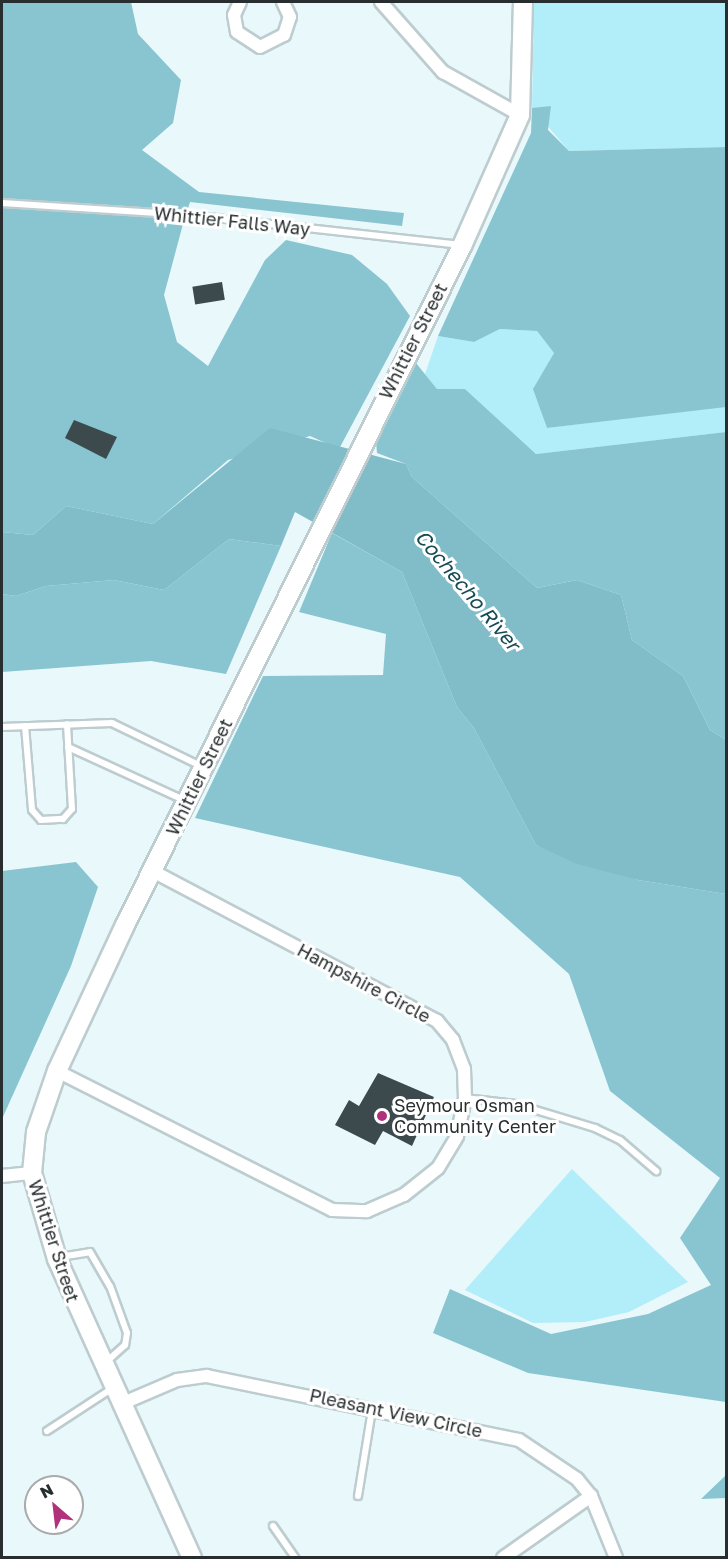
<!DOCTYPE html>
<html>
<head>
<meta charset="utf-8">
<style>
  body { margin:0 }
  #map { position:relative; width:728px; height:1559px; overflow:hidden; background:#e9f8fb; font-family:"Golos Text",sans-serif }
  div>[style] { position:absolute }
  .green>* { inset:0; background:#b1eef9 }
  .forest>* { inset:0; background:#88c5d0 }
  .water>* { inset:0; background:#80bdc8 }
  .building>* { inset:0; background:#3d4a4d; transform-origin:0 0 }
  .roads { filter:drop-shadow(2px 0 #bdcccf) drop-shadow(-2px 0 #bdcccf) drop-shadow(0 2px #bdcccf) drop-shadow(0 -2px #bdcccf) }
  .lane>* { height:6px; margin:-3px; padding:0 3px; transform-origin:3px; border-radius:3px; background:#fff }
  .street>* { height:12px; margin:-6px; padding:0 6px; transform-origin:6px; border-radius:6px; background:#fff }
  .secondary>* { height:18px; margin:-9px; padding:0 9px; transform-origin:9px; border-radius:9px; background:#fff }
  .dots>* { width:16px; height:16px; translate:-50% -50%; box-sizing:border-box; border:3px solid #fff; border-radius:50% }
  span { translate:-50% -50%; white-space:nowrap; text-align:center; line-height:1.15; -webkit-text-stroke:6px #fff; paint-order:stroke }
  .street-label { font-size:18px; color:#282e2f }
  .poi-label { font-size:18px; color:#282e2f }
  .left { translate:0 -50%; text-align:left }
  .water-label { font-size:20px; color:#154b53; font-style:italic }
  .frame { position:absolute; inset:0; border:3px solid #282e2f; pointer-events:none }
  .north { position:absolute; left:24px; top:1475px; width:60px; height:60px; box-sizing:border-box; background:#fff; border:2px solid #a9abac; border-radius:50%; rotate:332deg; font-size:16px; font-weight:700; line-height:24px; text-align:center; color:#282e2f }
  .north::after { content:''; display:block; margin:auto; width:21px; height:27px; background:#b2317c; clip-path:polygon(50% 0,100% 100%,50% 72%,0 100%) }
</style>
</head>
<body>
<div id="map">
  <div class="green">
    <i style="clip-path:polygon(534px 2px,726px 2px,726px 147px,569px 151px,532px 108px)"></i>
    <i style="clip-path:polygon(500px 329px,537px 331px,554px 353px,534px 389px,547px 428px,725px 406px,726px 432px,536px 454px,465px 389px,437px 389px,425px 374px,438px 336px,474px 342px)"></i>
    <i style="clip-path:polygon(572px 1169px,688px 1282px,629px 1312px,585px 1322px,533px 1323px,465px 1290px)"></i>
  </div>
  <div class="forest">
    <i style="clip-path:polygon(2px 2px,131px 2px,138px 34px,181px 80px,173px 123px,142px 150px,199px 192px,404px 213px,402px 226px,190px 202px,183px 224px,164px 295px,177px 342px,208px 366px,265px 260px,286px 240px,352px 255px,387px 284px,410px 316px,339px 449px,310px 436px,228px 460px,153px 524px,66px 506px,33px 535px,2px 532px)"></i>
    <i style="clip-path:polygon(551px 106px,548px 130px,569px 151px,726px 147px,726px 407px,547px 428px,533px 389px,554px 353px,537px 331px,500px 329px,474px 342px,438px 336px,531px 133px,532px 108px)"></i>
    <i style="clip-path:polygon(416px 363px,437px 389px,465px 389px,536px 454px,726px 432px,726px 740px,710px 730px,683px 676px,632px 640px,621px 595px,577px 580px,537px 588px,412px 477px,406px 464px,377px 453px,376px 442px)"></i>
    <i style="clip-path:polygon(332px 533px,402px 572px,457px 707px,474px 728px,536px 845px,638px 880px,726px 894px,726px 1402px,528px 1373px,433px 1333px,450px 1289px,551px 1334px,648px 1314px,711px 1285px,680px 1238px,720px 1178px,610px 1091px,569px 974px,460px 877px,195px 818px,263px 676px,383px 675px,386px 634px,299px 612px)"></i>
    <i style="clip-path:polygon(229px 539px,281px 546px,226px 674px,151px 661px,2px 672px,2px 594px,16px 596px,46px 586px,114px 580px,164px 590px)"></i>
    <i style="clip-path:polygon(76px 862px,98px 887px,71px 966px,2px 1119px,2px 871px)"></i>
    <i style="clip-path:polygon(726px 1475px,726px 1498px,701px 1499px)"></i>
  </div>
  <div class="water">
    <i style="clip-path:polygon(270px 428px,406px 464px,412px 477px,537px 588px,577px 580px,621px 595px,632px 640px,683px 676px,710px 730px,726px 740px,726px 894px,638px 880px,577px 864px,536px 845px,474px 728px,457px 707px,402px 572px,295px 512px,281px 546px,229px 539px,164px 590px,114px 580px,46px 586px,16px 596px,2px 594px,2px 532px,33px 535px,66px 506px,153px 524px)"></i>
  </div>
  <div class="building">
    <i style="left:222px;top:282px;width:18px;height:30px;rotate:81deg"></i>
    <i style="clip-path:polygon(74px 420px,117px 437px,106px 459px,65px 438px)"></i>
    <i style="clip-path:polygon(378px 1073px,434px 1097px,412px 1146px,383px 1131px,375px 1145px,335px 1125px,349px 1100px,359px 1106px)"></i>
  </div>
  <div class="roads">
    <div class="lane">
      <i style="left:2px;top:203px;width:187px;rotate:3.7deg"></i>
      <i style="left:189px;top:215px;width:274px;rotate:6.3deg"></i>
      <i style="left:25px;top:726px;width:84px;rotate:85.2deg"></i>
      <i style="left:32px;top:810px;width:13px;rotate:48deg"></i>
      <i style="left:41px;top:820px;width:22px;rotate:-3deg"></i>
      <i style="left:63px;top:819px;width:13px;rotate:-48deg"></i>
      <i style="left:72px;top:809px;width:85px;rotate:-93.4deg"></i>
      <i style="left:2px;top:727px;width:110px;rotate:-2.1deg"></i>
      <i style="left:112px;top:723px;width:99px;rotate:25.8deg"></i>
      <i style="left:68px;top:747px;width:128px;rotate:24.6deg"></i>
      <i style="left:465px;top:1098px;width:51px;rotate:6.7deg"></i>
      <i style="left:516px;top:1104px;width:83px;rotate:16.9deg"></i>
      <i style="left:595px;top:1128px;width:28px;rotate:26deg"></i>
      <i style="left:620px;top:1140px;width:48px;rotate:40.7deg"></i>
      <i style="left:60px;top:1257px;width:30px;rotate:-9deg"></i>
      <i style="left:90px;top:1252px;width:39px;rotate:60deg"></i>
      <i style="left:110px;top:1286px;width:50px;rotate:70.1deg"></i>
      <i style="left:127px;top:1333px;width:12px;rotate:99deg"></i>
      <i style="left:125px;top:1345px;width:24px;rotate:138deg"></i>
      <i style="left:47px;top:1431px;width:79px;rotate:-33.1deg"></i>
      <i style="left:358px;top:1496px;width:87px;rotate:-80.8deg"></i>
      <i style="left:273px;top:1526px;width:39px;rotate:55deg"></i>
    </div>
    <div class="street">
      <i style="left:240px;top:2px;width:14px;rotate:115deg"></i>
      <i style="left:234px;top:15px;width:17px;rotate:80deg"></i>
      <i style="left:237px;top:32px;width:27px;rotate:33deg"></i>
      <i style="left:260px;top:47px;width:27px;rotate:-27deg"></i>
      <i style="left:284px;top:35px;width:19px;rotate:-72deg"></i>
      <i style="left:290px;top:17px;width:17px;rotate:-115deg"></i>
      <i style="left:381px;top:2px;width:94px;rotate:48.5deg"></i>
      <i style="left:443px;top:72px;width:88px;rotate:29.2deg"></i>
      <i style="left:57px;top:1071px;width:308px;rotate:26.8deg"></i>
      <i style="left:332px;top:1210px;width:35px;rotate:2deg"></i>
      <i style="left:367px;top:1211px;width:40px;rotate:-23.4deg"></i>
      <i style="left:404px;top:1195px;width:43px;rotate:-38.5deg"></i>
      <i style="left:438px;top:1168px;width:37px;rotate:-59deg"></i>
      <i style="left:457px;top:1136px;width:39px;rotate:-78deg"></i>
      <i style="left:465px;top:1098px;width:29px;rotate:-92deg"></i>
      <i style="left:464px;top:1069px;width:31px;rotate:-111deg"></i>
      <i style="left:453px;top:1040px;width:25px;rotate:-130deg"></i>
      <i style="left:437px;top:1021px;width:321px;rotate:-152.2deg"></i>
      <i style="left:2px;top:1176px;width:30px;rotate:-6deg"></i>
      <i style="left:121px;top:1404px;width:61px;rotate:-23.2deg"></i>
      <i style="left:177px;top:1380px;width:30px;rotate:-8deg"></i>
      <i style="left:207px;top:1376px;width:318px;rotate:11.6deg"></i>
      <i style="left:519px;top:1440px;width:70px;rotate:33.9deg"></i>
      <i style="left:577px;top:1479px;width:22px;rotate:51deg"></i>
      <i style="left:591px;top:1496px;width:67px;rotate:68deg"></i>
      <i style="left:503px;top:1558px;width:108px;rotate:-35.2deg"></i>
    </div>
    <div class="secondary">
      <i style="left:192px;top:1558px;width:328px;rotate:-114.3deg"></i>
      <i style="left:57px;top:1259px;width:90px;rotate:-106.2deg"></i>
      <i style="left:32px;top:1173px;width:41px;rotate:-84.4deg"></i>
      <i style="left:36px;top:1132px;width:65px;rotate:-71deg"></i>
      <i style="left:57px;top:1071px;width:161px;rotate:-65deg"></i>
      <i style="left:125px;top:925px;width:758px;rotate:-63.6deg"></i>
      <i style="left:462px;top:246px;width:143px;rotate:-66.1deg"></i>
      <i style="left:520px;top:115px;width:113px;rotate:-88.5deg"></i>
    </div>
  </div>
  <div class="dots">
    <i style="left:382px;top:1116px;background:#b2317c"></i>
  </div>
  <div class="street-label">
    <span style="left:232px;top:221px;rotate:6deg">Whittier Falls Way</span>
    <span style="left:413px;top:341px;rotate:-63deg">Whittier Street</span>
    <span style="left:199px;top:777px;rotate:-64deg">Whittier Street</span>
    <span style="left:364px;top:983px;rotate:28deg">Hampshire Circle</span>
    <span style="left:54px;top:1241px;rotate:72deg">Whittier Street</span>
    <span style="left:396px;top:1413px;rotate:12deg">Pleasant View Circle</span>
  </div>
  <div class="poi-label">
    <span class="left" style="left:394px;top:1116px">Seymour Osman<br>Community Center</span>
  </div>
  <div class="water-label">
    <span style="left:468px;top:590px;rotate:50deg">Cochecho River</span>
  </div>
  <div class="frame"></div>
  <div class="north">N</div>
</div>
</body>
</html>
